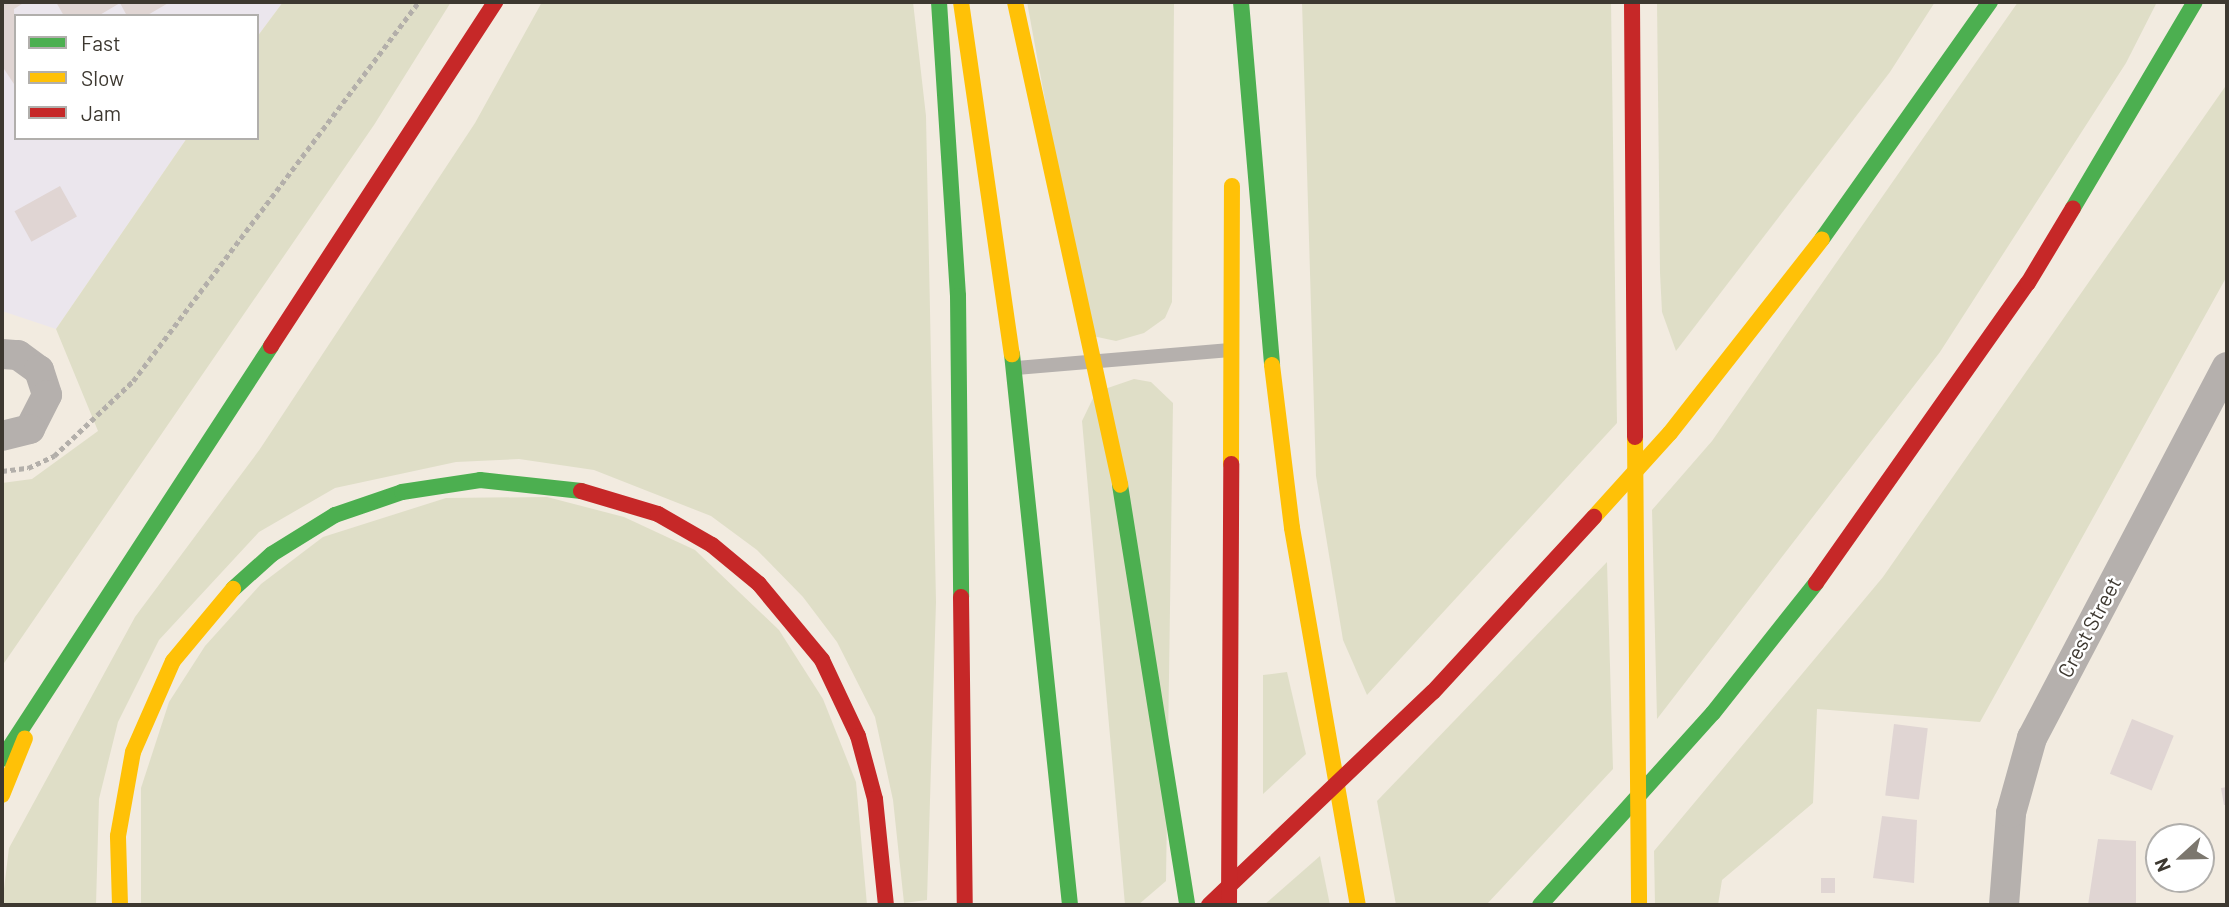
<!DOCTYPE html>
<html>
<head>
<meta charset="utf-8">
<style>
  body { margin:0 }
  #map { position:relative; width:2229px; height:907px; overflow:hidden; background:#f2ebe0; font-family:Barlow,sans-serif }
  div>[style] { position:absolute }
  .commercial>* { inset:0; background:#ebe6ed }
  .green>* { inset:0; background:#dfdec7 }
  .building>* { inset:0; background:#e0d5d3; transform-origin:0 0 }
  .path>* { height:4.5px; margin-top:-2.25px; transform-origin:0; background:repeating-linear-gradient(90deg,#b3afaa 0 5px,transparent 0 8.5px) }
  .lane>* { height:14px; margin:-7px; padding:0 7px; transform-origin:7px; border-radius:7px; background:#b5b0ad }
  .street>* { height:30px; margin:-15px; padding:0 15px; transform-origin:15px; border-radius:15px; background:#b5b0ad }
  .fast>* { height:16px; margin:-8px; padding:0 8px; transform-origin:8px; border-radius:8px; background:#4caf50 }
  .slow>* { height:16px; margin:-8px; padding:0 8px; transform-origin:8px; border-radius:8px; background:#ffc107 }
  .jam>* { height:16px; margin:-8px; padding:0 8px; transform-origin:8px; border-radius:8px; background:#c62828 }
  span { translate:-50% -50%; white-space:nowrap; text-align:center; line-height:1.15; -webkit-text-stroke:5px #fff; paint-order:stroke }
  .street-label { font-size:21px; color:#3d3830 }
  .frame { position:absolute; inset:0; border:4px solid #3d3830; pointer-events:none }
  .legend { position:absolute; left:14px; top:14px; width:245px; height:126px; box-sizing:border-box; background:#fff; border:2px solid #b1afac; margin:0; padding:9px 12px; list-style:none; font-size:21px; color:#3d3830 }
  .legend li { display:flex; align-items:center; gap:14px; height:35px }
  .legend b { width:35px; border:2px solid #b1afac }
  .north { position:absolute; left:2145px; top:823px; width:70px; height:70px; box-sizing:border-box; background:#fff; border:2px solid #b1afac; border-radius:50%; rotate:248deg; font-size:19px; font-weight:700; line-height:28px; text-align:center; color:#3d3830 }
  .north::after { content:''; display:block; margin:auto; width:24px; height:32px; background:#7c776e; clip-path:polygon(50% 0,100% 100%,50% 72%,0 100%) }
</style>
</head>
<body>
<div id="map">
  <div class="commercial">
    <i style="clip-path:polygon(2px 2px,283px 2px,257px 37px,257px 16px,16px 16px,16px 138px,187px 138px,56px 329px,2px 311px)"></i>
  </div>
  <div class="green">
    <i style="clip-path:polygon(283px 2px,451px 2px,374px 125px,2px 666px,2px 483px,32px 479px,98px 431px,56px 329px,187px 138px,257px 138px,257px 37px)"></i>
    <i style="clip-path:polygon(542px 2px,913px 2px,926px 116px,936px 602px,927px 900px,904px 903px,893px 800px,875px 717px,837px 642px,803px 597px,757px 550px,711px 516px,594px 470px,519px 459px,456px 462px,335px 488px,259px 532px,159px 640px,118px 722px,99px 799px,96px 905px,2px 905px,9px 848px,135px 617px,260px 449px,475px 123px)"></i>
    <i style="clip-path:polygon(1027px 2px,1174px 2px,1172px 302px,1165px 318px,1144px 333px,1116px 341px,1088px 335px)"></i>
    <i style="clip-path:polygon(1302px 2px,1611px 2px,1617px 423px,1367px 695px,1343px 640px,1316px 476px)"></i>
    <i style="clip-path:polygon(1657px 2px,1935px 2px,1890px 72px,1676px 351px,1662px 312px,1660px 273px)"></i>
    <i style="clip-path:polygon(2018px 2px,2157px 2px,2126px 63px,1940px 352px,1657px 719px,1652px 510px,1712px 441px)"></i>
    <i style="clip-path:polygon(2227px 84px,2227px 276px,1980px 722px,1817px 709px,1813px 803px,1722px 880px,1718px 905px,1655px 905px,1654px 851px,1883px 577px)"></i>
    <i style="clip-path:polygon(1134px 379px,1151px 382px,1173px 403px,1166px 881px,1138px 905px,1125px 905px,1082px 421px,1096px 392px)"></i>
    <i style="clip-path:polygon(547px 497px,624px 517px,695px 550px,779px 630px,823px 699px,856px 782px,867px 905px,141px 905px,141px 788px,169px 702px,205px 646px,261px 584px,323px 537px,446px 498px)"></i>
    <i style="clip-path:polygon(1607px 562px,1613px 769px,1486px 905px,1396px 905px,1377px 801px)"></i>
    <i style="clip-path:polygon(1287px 672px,1306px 754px,1263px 794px,1263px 675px)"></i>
    <i style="clip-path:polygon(1320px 856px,1330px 905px,1264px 905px)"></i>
  </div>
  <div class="building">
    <i style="clip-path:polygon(2px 2px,25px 2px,14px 9px,16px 87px,2px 66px)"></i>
    <i style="clip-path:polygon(56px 2px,170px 2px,146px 16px,127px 16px,120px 3px,98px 16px,64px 16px)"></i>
    <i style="left:60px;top:186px;width:35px;height:52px;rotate:61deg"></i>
    <i style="left:2132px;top:719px;width:45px;height:59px;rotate:22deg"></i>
    <i style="left:1894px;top:724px;width:34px;height:72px;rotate:7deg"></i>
    <i style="clip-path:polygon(2227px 787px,2227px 805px,2224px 805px,2221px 788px)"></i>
    <i style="clip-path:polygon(1882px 816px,1917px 820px,1914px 883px,1873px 878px)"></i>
    <i style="clip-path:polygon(2098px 839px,2136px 841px,2136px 905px,2088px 905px)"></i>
    <i style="left:1821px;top:878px;width:14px;height:15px"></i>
  </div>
  <div class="path">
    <i style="left:2px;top:471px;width:26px;rotate:-7deg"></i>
    <i style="left:28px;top:468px;width:29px;rotate:-25deg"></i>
    <i style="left:54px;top:456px;width:109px;rotate:-43.5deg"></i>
    <i style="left:133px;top:381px;width:475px;rotate:-53deg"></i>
  </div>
  <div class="lane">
    <i style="left:1016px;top:368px;width:215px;rotate:-4.8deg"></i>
  </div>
  <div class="street">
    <i style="left:2px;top:354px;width:16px;rotate:4deg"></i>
    <i style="left:18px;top:355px;width:26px;rotate:36deg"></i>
    <i style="left:39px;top:370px;width:26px;rotate:72deg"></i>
    <i style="left:47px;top:395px;width:38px;rotate:117deg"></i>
    <i style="left:30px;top:429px;width:29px;rotate:166deg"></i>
    <i style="left:2004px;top:905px;width:92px;rotate:-85.6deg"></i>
    <i style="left:2011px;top:813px;width:78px;rotate:-74.4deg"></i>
    <i style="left:2032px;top:738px;width:419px;rotate:-62.3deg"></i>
  </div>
  <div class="fast">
    <i style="left:939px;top:2px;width:295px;rotate:86.3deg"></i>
    <i style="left:958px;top:296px;width:301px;rotate:89.4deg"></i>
    <i style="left:1241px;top:2px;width:364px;rotate:85.1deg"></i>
    <i style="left:2073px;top:208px;width:239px;rotate:-59.4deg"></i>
    <i style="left:1822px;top:239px;width:291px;rotate:-54.7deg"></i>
    <i style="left:1012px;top:354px;width:554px;rotate:83.99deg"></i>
    <i style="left:1120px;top:485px;width:425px;rotate:80.9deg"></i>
    <i style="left:233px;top:589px;width:52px;rotate:-41.9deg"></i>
    <i style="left:272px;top:554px;width:74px;rotate:-31.8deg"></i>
    <i style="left:335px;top:515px;width:71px;rotate:-18.9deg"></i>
    <i style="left:402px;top:492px;width:79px;rotate:-8.7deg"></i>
    <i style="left:480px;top:480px;width:102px;rotate:6.2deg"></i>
    <i style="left:2px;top:759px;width:493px;rotate:-56.9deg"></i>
    <i style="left:1540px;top:905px;width:258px;rotate:-48deg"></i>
    <i style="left:1713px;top:713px;width:166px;rotate:-51.6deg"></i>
  </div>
  <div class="slow">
    <i style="left:961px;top:2px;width:356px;rotate:81.8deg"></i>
    <i style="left:1015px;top:2px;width:494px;rotate:77.7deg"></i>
    <i style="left:1272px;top:365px;width:164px;rotate:83deg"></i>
    <i style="left:1292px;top:528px;width:383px;rotate:80.1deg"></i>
    <i style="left:1635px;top:437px;width:468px;rotate:89.5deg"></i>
    <i style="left:1231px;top:464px;width:278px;rotate:-89.8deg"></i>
    <i style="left:1594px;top:517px;width:113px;rotate:-47.9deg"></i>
    <i style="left:1670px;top:433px;width:246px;rotate:-51.9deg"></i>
    <i style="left:2px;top:795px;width:61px;rotate:-68deg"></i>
    <i style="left:120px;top:905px;width:69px;rotate:-91.7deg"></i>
    <i style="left:118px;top:836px;width:85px;rotate:-79.9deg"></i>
    <i style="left:133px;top:752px;width:99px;rotate:-66.3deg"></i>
    <i style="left:173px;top:661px;width:94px;rotate:-50.2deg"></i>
  </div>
  <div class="jam">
    <i style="left:1632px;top:2px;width:435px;rotate:89.6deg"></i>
    <i style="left:271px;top:346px;width:411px;rotate:-56.9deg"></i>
    <i style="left:581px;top:491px;width:80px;rotate:16.6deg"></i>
    <i style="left:658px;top:514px;width:62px;rotate:29.9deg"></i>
    <i style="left:712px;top:545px;width:61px;rotate:39.7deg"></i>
    <i style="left:759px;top:584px;width:99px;rotate:50.3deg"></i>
    <i style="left:822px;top:660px;width:84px;rotate:64.7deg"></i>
    <i style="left:858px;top:736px;width:65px;rotate:74.9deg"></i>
    <i style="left:875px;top:799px;width:107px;rotate:84.1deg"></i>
    <i style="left:1816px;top:583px;width:367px;rotate:-54.8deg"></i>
    <i style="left:2028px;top:283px;width:87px;rotate:-59deg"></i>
    <i style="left:961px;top:597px;width:308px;rotate:89.3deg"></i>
    <i style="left:1209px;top:905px;width:309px;rotate:-43.6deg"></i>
    <i style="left:1433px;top:692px;width:238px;rotate:-47.4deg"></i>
    <i style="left:1229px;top:905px;width:441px;rotate:-89.7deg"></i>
  </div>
  <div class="street-label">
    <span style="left:2089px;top:627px;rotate:-62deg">Crest Street</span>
  </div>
  <div class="frame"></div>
  <ul class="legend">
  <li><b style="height:9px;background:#4caf50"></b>Fast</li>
  <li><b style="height:9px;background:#ffc107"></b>Slow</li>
  <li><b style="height:9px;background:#c62828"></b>Jam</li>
  </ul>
  <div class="north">N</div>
</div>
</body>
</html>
